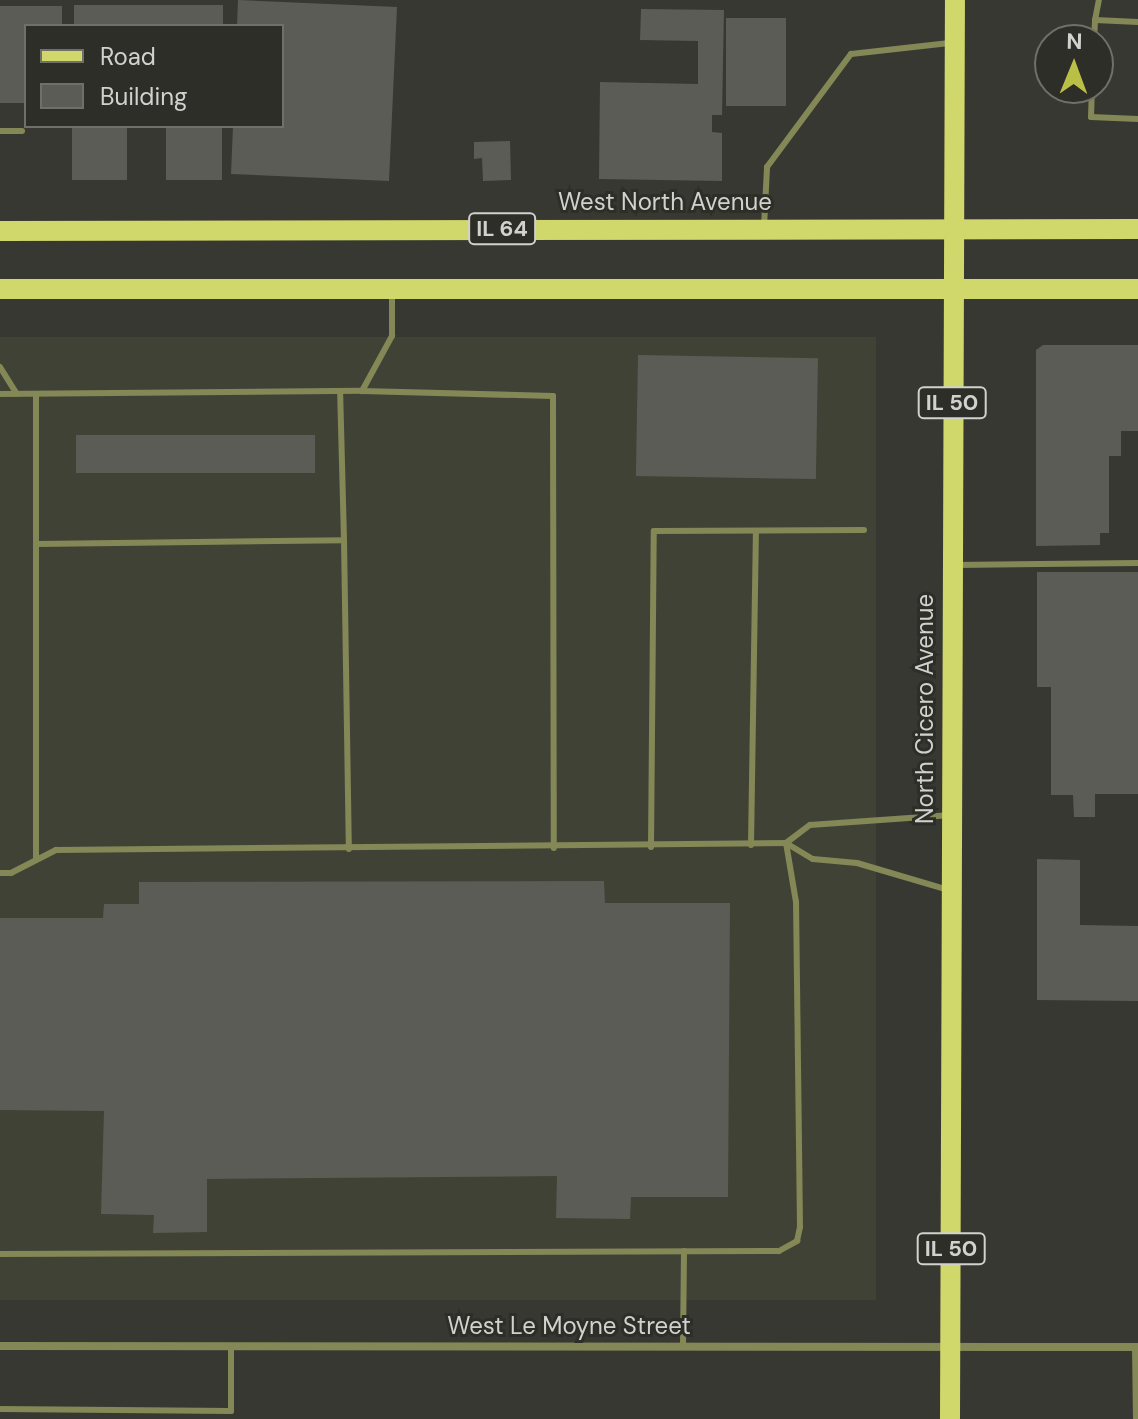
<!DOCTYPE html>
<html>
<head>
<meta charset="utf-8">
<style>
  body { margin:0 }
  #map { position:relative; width:1138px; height:1419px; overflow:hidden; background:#383832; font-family:"DM Sans",sans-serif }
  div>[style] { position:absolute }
  .built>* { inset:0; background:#414236; transform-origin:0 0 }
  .building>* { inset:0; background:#5b5c55; transform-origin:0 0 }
  .service>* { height:6px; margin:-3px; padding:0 3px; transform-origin:3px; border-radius:3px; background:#848856 }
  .minor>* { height:8px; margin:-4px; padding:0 4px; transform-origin:4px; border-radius:4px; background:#848856 }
  .primary>* { height:20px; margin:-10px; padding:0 10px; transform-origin:10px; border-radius:10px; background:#d0d76b }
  span { translate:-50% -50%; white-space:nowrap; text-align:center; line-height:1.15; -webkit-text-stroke:6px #2e2e28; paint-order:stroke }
  .shield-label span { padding:2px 6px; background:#2e2e28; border:2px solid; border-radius:6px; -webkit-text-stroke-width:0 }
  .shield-label { font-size:22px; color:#d1d2ce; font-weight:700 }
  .street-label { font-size:24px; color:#d1d2ce }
  .legend { position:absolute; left:24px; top:24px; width:260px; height:104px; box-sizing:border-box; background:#2e2e28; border:2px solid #6f706a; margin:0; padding:10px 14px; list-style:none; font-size:24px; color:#d1d2ce }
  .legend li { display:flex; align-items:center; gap:16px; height:40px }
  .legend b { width:40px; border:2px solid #6f706a }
  .north { position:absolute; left:1034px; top:24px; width:80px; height:80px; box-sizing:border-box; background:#2e2e28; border:2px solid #6f706a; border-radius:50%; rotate:1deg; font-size:22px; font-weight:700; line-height:32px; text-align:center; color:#d1d2ce }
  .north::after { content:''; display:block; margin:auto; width:28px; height:36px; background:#bac045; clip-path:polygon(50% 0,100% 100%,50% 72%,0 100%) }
</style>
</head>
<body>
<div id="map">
  <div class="built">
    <i style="left:0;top:337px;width:876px;height:963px"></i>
  </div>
  <div class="building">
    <i style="clip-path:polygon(238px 0,397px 7px,389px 181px,231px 174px,233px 126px,282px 126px,282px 26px,237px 26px)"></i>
    <i style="left:74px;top:5px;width:149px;height:21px"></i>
    <i style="clip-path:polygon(0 6px,62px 6px,62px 26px,26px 26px,26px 103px,0 103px)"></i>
    <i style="clip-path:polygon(641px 9px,724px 10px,722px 115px,712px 115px,712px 132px,722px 133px,722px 181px,599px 179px,600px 82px,698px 84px,698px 41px,640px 40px)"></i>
    <i style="left:726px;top:18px;width:60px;height:88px"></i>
    <i style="left:72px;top:126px;width:55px;height:54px"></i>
    <i style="left:166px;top:126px;width:56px;height:54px"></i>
    <i style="clip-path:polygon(510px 141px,511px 180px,483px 181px,482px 158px,474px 159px,474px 142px)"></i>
    <i style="clip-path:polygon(1138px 345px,1138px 431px,1121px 431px,1121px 456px,1109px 456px,1109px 533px,1100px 533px,1100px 545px,1036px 546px,1036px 350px,1043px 345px)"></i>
    <i style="left:638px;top:355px;width:180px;height:121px;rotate:1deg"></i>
    <i style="left:76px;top:435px;width:239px;height:38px"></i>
    <i style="clip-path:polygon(1037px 572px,1138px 572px,1138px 794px,1095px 794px,1095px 817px,1074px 817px,1073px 795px,1051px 795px,1051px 687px,1037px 687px)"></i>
    <i style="clip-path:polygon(1037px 859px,1080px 860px,1080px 925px,1138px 926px,1138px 1001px,1037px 1000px)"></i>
    <i style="clip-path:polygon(604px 881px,605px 903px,730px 903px,728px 1197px,631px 1197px,630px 1219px,556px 1218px,557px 1176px,207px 1179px,207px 1232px,153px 1233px,154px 1215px,101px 1214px,104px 1111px,0 1110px,0 918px,103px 918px,104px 904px,139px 904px,139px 882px)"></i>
  </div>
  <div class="service">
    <i style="left:1095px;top:20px;width:20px;rotate:-79deg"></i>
    <i style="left:1094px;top:40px;width:20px;rotate:-87deg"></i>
    <i style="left:1095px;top:20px;width:43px;rotate:2.7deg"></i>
    <i style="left:1092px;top:88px;width:29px;rotate:92deg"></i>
    <i style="left:1091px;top:117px;width:47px;rotate:2.4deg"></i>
    <i style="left:0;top:131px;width:22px"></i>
    <i style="left:764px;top:227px;width:60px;rotate:-87.1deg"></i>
    <i style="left:767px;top:167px;width:141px;rotate:-53.4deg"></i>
    <i style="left:851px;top:54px;width:99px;rotate:-6.4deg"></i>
    <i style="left:0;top:367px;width:31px;rotate:58deg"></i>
    <i style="left:362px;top:391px;width:63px;rotate:-61.4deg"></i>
    <i style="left:392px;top:336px;width:42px;rotate:-90deg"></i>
    <i style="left:0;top:394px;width:362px;rotate:-0.5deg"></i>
    <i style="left:362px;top:391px;width:191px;rotate:1.5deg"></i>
    <i style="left:553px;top:396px;width:452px;rotate:89.9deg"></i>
    <i style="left:36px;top:394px;width:150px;rotate:90deg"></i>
    <i style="left:36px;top:544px;width:308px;rotate:-0.7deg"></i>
    <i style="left:344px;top:540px;width:149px;rotate:-91.5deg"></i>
    <i style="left:344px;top:540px;width:309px;rotate:89.1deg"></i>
    <i style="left:955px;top:565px;width:183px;rotate:-0.6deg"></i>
    <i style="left:786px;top:843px;width:30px;rotate:-37deg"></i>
    <i style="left:810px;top:825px;width:138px;rotate:-4.1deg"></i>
    <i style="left:751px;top:845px;width:313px;rotate:-89.1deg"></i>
    <i style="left:651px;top:847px;width:316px;rotate:-89.5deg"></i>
    <i style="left:654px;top:531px;width:210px;rotate:-0.3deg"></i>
    <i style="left:36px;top:860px;width:316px;rotate:-90deg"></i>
    <i style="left:0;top:873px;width:11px"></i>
    <i style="left:11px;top:873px;width:51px;rotate:-27.1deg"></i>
    <i style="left:56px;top:850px;width:730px;rotate:-0.55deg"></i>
    <i style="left:786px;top:843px;width:31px;rotate:31deg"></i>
    <i style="left:813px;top:859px;width:44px;rotate:5.2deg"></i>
    <i style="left:857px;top:863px;width:95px;rotate:16.5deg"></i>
    <i style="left:0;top:1254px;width:779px;rotate:-0.22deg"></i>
    <i style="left:779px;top:1251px;width:21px;rotate:-29deg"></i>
    <i style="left:797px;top:1241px;width:14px;rotate:-78deg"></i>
    <i style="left:800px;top:1227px;width:325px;rotate:-90.7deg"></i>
    <i style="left:796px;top:902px;width:60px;rotate:-99.6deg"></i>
    <i style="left:683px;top:1346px;width:95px;rotate:-89.4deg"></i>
    <i style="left:1135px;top:1347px;width:72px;rotate:89.2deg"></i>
    <i style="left:0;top:1409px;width:231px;rotate:0.5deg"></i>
    <i style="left:231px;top:1411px;width:65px;rotate:-90deg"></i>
  </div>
  <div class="minor">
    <i style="left:0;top:1346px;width:1138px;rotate:0.05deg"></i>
  </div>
  <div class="primary">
    <i style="left:0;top:231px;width:1138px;rotate:-0.1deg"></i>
    <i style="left:0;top:289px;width:1138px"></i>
    <i style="left:950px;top:1419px;width:1419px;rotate:-89.8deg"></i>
  </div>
  <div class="shield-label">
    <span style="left:502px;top:229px">IL 64</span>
    <span style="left:952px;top:403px">IL 50</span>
    <span style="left:951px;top:1249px">IL 50</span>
  </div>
  <div class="street-label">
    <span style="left:665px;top:202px">West North Avenue</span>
    <span style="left:925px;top:709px;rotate:-90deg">North Cicero Avenue</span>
    <span style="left:569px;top:1326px">West Le Moyne Street</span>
  </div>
  <ul class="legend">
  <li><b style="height:10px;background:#d0d76b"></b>Road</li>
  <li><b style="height:22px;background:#5b5c55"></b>Building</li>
  </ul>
  <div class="north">N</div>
</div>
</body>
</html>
